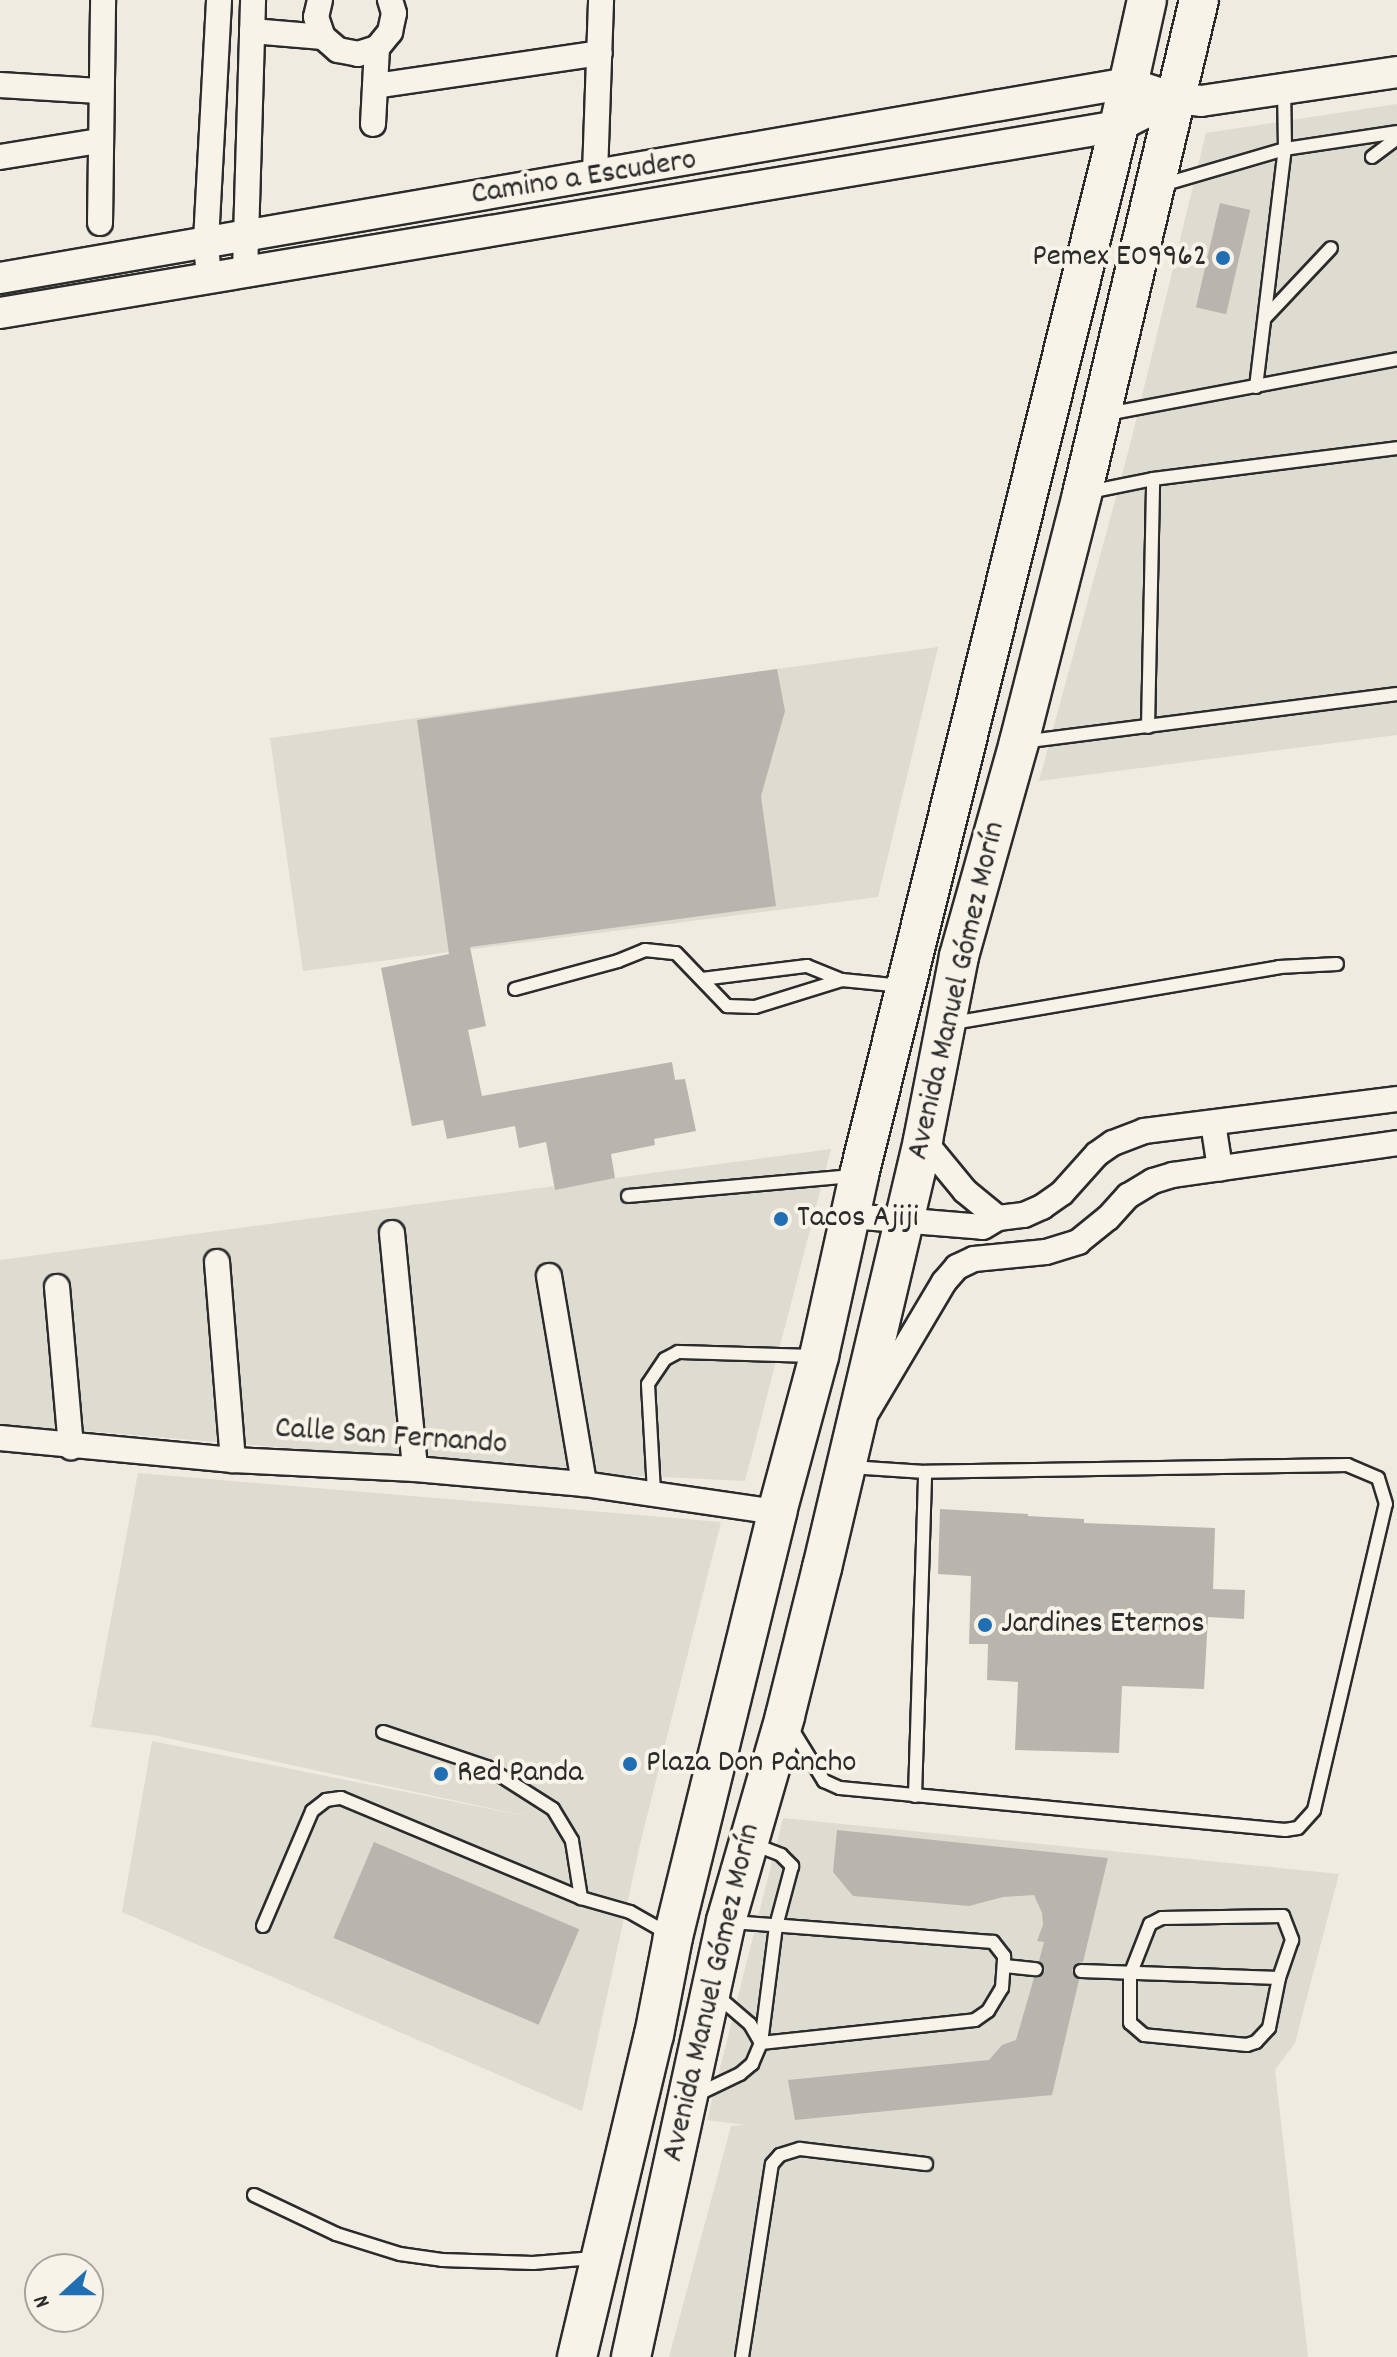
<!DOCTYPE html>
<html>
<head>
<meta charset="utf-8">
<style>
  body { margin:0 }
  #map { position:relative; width:1397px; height:2357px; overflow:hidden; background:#efebe0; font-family:Dekko,sans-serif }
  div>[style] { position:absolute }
  .built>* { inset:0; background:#dedbd1 }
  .building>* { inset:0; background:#b8b5ae; transform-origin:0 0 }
  .roads { filter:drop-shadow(2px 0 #2b2b2b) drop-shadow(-2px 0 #2b2b2b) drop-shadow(0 2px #2b2b2b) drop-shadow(0 -2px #2b2b2b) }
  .service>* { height:12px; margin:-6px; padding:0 6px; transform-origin:6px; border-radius:6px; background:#f7f3e8 }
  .minor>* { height:24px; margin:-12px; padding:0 12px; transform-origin:12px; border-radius:12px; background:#f7f3e8 }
  .tertiary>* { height:30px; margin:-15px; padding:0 15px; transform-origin:15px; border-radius:15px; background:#f7f3e8 }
  .primary>* { height:38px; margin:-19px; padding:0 19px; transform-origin:19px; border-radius:19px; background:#f7f3e8 }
  .dots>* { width:22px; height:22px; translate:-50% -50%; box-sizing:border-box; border:4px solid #f7f3e8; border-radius:50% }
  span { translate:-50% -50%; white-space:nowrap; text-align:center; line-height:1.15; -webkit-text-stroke:8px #f7f3e8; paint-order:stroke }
  .street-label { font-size:32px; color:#2b2b2b }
  .poi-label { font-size:32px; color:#2b2b2b }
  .right { translate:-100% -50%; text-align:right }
  .left { translate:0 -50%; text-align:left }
  .north { position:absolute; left:24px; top:2253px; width:80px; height:80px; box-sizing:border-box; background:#f7f3e8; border:2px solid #a5a39c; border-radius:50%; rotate:249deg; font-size:22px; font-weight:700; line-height:32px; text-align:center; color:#2b2b2b }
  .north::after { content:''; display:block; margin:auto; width:28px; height:36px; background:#1f6fb2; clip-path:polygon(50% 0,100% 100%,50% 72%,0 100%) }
</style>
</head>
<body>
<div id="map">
  <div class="built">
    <i style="clip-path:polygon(1397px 104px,1397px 735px,1039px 781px,1129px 449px,1206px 133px)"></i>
    <i style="clip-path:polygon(938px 647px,878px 897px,303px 971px,270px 738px)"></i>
    <i style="clip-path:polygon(831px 1149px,745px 1481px,599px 1474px,0 1424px,0 1260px)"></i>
    <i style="clip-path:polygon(138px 1473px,721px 1522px,641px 1840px,582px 2111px,122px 1912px,152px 1741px,545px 1820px,153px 1735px,91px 1727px)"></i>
    <i style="clip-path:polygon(783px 1818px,1339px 1874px,1295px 2043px,1275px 2070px,1308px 2357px,669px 2357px,731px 2126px,746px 2125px,707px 2120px)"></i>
  </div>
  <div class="building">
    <i style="left:1220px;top:203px;width:31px;height:107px;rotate:13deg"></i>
    <i style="clip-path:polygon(777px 669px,785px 711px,761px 796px,776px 906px,470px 947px,486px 1026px,468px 1030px,482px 1096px,672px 1062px,675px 1080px,685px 1079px,696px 1131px,654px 1139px,655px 1145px,611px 1154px,615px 1178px,555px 1190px,546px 1142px,519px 1148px,515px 1126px,447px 1139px,443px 1120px,412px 1126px,381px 968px,449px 954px,417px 720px)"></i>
    <i style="clip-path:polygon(940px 1509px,1028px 1514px,1028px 1516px,1084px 1519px,1084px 1523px,1215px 1528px,1213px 1589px,1245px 1590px,1244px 1619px,1208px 1617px,1204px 1689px,1122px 1686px,1119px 1753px,1015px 1750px,1018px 1682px,987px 1680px,988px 1644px,969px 1644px,971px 1576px,938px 1574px)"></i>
    <i style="clip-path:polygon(837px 1830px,1108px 1858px,1083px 1962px,1076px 1964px,1072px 1970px,1079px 1980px,1052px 2095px,795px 2120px,788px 2080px,989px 2060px,1002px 2045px,1016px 2040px,1034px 1978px,1045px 1971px,1039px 1961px,1044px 1942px,1037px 1941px,1043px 1925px,1042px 1913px,1034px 1895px,1003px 1897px,969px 1906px,853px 1896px,833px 1872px)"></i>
    <i style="left:374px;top:1842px;width:223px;height:104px;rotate:23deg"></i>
  </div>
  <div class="roads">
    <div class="service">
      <i style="left:1372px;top:157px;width:31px;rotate:-37deg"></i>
      <i style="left:1162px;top:185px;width:128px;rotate:-16.3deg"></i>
      <i style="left:1285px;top:149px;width:61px;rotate:-90.9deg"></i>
      <i style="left:1265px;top:318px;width:96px;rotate:-46.7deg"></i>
      <i style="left:1256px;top:387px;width:240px;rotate:-83.1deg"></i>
      <i style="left:1285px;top:149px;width:113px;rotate:-8.6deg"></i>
      <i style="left:1107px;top:414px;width:295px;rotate:-10.7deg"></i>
      <i style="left:1089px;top:492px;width:65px;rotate:-11.5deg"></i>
      <i style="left:1153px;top:479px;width:246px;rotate:-7.2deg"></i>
      <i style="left:1148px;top:727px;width:248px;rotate:-88.8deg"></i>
      <i style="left:1022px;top:742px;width:378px;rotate:-7.3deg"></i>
      <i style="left:702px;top:979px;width:106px;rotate:-7.1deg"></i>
      <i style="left:807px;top:966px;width:38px;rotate:22deg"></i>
      <i style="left:515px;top:989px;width:107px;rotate:-15.2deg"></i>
      <i style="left:618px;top:961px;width:29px;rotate:-22deg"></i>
      <i style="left:645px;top:950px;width:31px;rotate:6deg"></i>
      <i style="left:676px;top:953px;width:74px;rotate:46.1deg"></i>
      <i style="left:727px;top:1006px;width:28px;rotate:2deg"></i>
      <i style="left:755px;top:1007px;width:91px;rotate:-17.2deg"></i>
      <i style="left:842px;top:980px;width:61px;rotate:5.6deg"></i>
      <i style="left:953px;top:1023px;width:331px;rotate:-9.7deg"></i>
      <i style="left:1279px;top:967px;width:58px;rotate:-3deg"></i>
      <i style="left:628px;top:1196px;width:225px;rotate:-5.1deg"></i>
      <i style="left:654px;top:1492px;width:108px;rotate:-93.2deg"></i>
      <i style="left:648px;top:1384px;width:30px;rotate:-56deg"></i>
      <i style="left:665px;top:1359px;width:15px;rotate:-28deg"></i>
      <i style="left:678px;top:1352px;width:137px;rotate:1.7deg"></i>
      <i style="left:790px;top:1726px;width:65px;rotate:58.3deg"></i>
      <i style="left:824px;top:1781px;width:17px;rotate:24deg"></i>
      <i style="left:840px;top:1788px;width:447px;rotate:5.4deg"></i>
      <i style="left:1285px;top:1830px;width:13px;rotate:-9deg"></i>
      <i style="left:1298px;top:1828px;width:24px;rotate:-48deg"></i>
      <i style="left:1314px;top:1810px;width:314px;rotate:-76.8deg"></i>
      <i style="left:1386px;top:1504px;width:27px;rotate:-107deg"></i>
      <i style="left:1378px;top:1478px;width:33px;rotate:-157deg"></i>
      <i style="left:1348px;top:1465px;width:423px;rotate:179.1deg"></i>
      <i style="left:925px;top:1472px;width:75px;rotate:-176.2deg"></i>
      <i style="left:383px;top:1732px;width:110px;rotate:18.6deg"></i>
      <i style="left:487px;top:1767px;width:78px;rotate:32.5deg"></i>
      <i style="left:553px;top:1809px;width:37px;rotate:59deg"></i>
      <i style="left:572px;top:1841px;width:58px;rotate:81deg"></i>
      <i style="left:915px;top:1796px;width:324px;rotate:-88.2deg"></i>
      <i style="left:753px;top:1844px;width:30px;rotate:21deg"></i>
      <i style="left:781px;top:1855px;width:16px;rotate:45deg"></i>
      <i style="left:792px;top:1866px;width:62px;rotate:104.9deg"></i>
      <i style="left:776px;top:1926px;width:118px;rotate:97.3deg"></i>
      <i style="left:1283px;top:1916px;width:26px;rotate:69deg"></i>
      <i style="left:1292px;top:1940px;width:40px;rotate:108.9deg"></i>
      <i style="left:1279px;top:1978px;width:51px;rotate:101.3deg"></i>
      <i style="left:1269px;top:2028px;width:19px;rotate:133deg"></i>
      <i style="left:1256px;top:2042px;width:9px;rotate:162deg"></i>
      <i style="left:1247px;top:2045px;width:103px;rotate:-174.5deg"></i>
      <i style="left:1144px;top:2035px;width:18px;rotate:-139deg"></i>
      <i style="left:1130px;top:2023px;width:48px;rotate:-90deg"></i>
      <i style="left:1130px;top:1975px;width:55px;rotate:-68.6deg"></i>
      <i style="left:1150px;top:1924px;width:13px;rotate:-27deg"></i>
      <i style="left:1162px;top:1918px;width:121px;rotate:-0.9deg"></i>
      <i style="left:263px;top:1926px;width:125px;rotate:-66.9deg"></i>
      <i style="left:312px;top:1811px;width:18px;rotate:-38deg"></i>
      <i style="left:326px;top:1800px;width:15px;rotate:-8deg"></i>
      <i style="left:341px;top:1798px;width:260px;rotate:22.6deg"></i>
      <i style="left:581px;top:1898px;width:51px;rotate:15.9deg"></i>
      <i style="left:630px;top:1912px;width:43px;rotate:29.6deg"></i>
      <i style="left:1005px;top:1966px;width:31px;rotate:6deg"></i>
      <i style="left:1081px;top:1971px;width:198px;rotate:2deg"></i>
      <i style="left:715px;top:1994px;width:46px;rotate:40.6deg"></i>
      <i style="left:750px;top:2024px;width:22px;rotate:60deg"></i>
      <i style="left:696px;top:2095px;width:49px;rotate:-25.5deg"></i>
      <i style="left:740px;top:2074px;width:16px;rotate:-40deg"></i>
      <i style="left:752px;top:2064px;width:23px;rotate:-67deg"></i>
      <i style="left:761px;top:2043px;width:215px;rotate:-6.1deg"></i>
      <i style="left:975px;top:2020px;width:16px;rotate:-35deg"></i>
      <i style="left:988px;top:2011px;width:27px;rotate:-59deg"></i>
      <i style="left:1002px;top:1988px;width:32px;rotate:-86deg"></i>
      <i style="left:1004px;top:1956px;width:18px;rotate:-128deg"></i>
      <i style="left:993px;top:1942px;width:262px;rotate:-175.6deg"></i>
      <i style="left:254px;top:2195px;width:91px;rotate:25.4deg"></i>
      <i style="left:336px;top:2234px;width:67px;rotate:17.4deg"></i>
      <i style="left:400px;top:2254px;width:42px;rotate:8.1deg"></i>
      <i style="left:442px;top:2260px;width:91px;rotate:1.9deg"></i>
      <i style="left:533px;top:2263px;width:61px;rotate:-4.7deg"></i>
      <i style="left:742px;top:2357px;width:195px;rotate:-81.2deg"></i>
      <i style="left:772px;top:2164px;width:12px;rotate:-48deg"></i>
      <i style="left:780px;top:2155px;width:21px;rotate:-17deg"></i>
      <i style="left:800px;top:2149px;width:127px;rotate:6.8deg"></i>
    </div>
    <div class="minor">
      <i style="left:320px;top:0;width:17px;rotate:103deg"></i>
      <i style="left:316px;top:17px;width:21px;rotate:71deg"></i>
      <i style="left:323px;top:37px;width:20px;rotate:41deg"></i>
      <i style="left:338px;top:50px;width:20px;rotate:11deg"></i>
      <i style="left:358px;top:54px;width:20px;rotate:-18deg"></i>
      <i style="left:377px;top:48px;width:21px;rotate:-51deg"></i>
      <i style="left:390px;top:32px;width:19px;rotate:-78deg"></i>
      <i style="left:394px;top:13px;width:14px;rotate:-107deg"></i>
      <i style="left:252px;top:31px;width:71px;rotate:4.8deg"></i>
      <i style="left:0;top:85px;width:99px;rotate:3.5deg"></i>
      <i style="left:375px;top:86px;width:227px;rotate:-8.3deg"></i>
      <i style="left:373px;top:124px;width:76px;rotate:-87deg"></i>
      <i style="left:0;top:157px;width:100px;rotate:-9.2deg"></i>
      <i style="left:595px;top:174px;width:174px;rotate:-88deg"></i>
      <i style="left:100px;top:223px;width:223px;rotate:-89.2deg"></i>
      <i style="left:245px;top:272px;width:272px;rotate:-88.3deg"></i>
      <i style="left:209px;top:278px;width:37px;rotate:-95deg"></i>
      <i style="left:206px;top:241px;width:241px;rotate:-86.9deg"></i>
      <i style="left:1213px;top:1123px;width:46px;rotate:81.2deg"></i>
      <i style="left:923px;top:1140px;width:66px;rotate:50.5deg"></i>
      <i style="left:965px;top:1191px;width:43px;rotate:39.3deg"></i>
      <i style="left:850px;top:1216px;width:133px;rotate:4.7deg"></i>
      <i style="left:983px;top:1227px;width:17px;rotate:-31deg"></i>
      <i style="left:998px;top:1218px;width:26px;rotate:-7deg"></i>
      <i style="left:1024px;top:1215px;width:20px;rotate:-24deg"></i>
      <i style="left:1042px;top:1207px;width:24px;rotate:-35deg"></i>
      <i style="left:1062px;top:1193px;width:52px;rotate:-48.1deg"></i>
      <i style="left:1097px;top:1154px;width:19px;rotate:-35deg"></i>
      <i style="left:1113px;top:1143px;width:33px;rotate:-21deg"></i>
      <i style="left:1144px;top:1131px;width:255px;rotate:-7.2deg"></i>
      <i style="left:392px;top:1233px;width:237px;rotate:84.4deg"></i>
      <i style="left:217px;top:1262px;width:199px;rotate:85.4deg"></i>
      <i style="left:549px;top:1276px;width:211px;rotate:80.4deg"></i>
      <i style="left:57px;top:1287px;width:161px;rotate:85deg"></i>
      <i style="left:868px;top:1410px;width:149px;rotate:-59.3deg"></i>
      <i style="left:944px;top:1282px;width:20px;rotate:-49deg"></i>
      <i style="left:957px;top:1267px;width:19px;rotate:-25deg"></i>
      <i style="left:974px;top:1259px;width:72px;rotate:-5.6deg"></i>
      <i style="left:1046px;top:1252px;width:34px;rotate:-17deg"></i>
      <i style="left:1078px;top:1242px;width:38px;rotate:-39deg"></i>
      <i style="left:1108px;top:1218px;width:30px;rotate:-48deg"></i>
      <i style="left:1128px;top:1196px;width:29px;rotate:-31deg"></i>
      <i style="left:1153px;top:1181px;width:21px;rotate:-17deg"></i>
      <i style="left:1173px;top:1175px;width:226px;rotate:-8.1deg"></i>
      <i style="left:0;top:1438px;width:234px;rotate:5.4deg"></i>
      <i style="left:233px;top:1460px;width:182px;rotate:2.8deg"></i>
      <i style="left:415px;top:1469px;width:170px;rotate:5.1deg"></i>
      <i style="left:584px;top:1484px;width:195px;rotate:8.3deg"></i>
    </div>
    <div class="tertiary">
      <i style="left:0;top:278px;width:1145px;rotate:-9.81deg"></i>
      <i style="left:1128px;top:83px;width:48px;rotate:18.1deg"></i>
      <i style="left:1174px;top:98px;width:27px;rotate:6deg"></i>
      <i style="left:1201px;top:101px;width:198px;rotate:-8.4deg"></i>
      <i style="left:0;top:313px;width:1135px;rotate:-9.49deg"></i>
      <i style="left:1119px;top:126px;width:62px;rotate:-27deg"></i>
    </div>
    <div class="primary">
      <i style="left:577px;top:2357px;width:331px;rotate:-76.6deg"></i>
      <i style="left:654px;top:2035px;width:100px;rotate:-79deg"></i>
      <i style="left:673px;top:1937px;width:438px;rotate:-76.2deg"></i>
      <i style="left:777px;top:1512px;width:162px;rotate:-74.9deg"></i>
      <i style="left:819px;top:1356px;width:185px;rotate:-77.5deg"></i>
      <i style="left:859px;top:1175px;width:1081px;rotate:-76.08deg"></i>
      <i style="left:1119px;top:126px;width:129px;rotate:-77.5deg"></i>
      <i style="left:631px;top:2357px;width:446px;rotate:-77.7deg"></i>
      <i style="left:726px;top:1921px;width:213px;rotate:-73.9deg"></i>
      <i style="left:785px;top:1716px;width:153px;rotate:-76deg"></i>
      <i style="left:822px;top:1568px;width:440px;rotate:-76.7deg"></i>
      <i style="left:923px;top:1140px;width:187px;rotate:-78.9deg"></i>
      <i style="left:959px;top:956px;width:222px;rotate:-74.3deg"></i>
      <i style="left:1019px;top:742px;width:256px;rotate:-75.7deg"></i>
      <i style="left:1082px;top:494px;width:508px;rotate:-76.68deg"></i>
    </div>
  </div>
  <div class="dots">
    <i style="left:1223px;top:258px;background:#1f6fb2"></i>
    <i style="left:781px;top:1219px;background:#1f6fb2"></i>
    <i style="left:985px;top:1625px;background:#1f6fb2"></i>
    <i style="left:630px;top:1764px;background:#1f6fb2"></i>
    <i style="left:441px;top:1774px;background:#1f6fb2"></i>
  </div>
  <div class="street-label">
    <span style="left:584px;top:179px;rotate:-9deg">Camino a Escudero</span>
    <span style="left:958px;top:991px;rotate:-77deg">Avenida Manuel Gómez Morín</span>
    <span style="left:391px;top:1438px;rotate:4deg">Calle San Fernando</span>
    <span style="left:713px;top:1993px;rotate:-77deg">Avenida Manuel Gómez Morín</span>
  </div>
  <div class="poi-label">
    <span class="right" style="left:1207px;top:258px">Pemex E09962</span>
    <span class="left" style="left:797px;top:1219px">Tacos Ajiji</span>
    <span class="left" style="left:1001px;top:1625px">Jardines Eternos</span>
    <span class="left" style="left:646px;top:1764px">Plaza Don Pancho</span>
    <span class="left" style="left:457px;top:1774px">Red Panda</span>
  </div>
  <div class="north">N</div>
</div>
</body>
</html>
